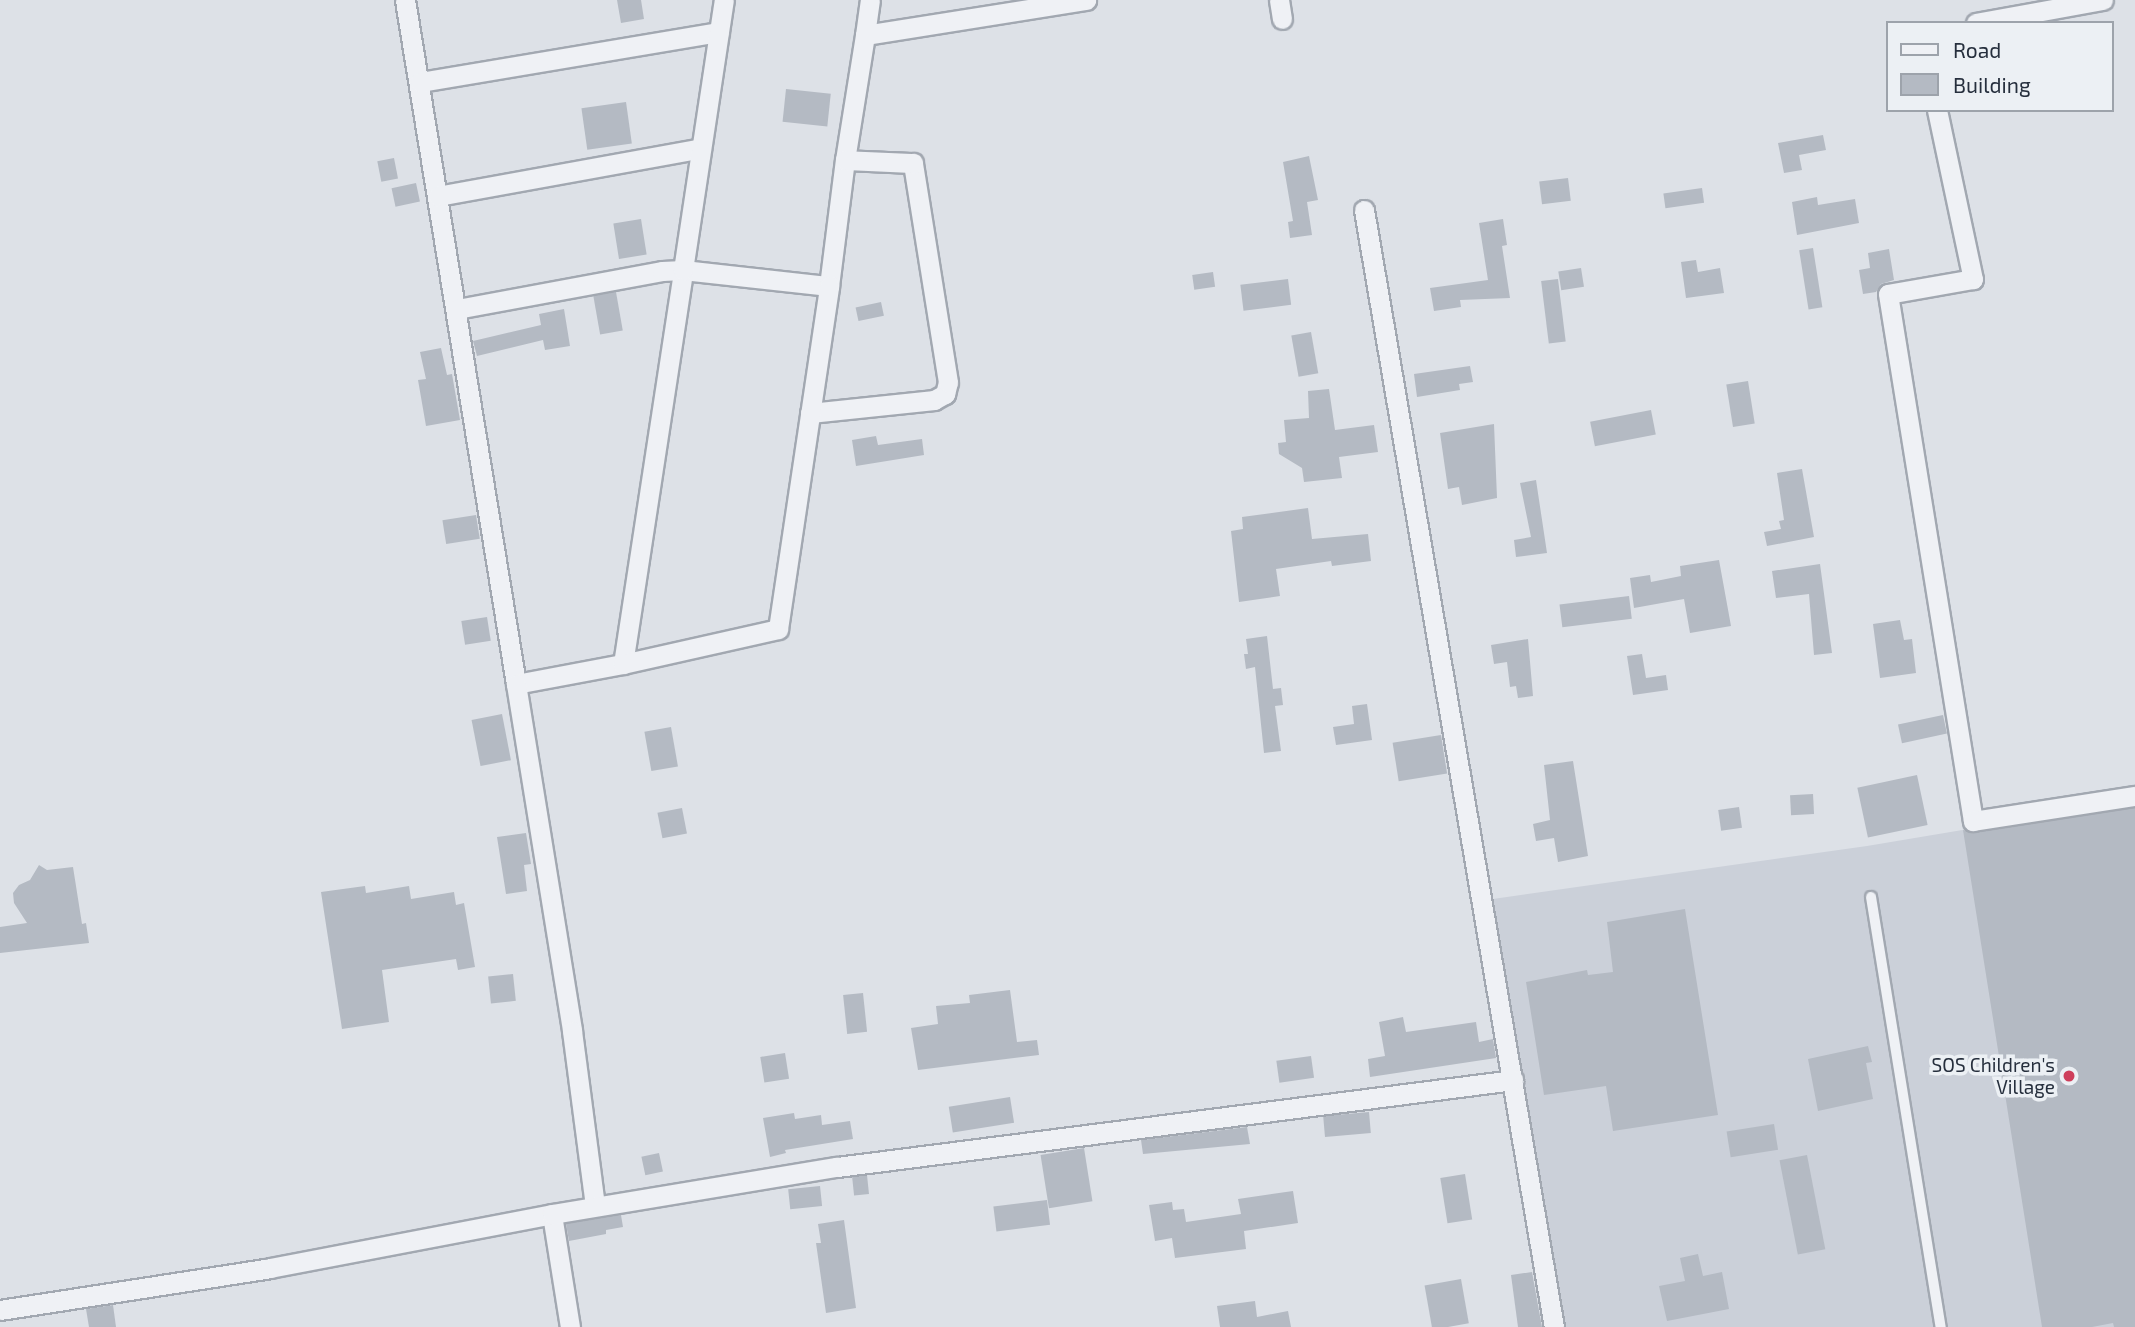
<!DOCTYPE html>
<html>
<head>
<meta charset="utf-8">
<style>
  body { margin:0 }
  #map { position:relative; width:2135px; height:1327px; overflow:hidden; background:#dde1e7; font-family:"Exo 2",sans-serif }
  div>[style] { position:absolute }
  .built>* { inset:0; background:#cbd0d9 }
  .building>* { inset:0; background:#b4bac3; transform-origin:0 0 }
  .roads { filter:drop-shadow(2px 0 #a2a8b1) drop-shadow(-2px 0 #a2a8b1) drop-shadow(0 2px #a2a8b1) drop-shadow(0 -2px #a2a8b1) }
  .lane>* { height:10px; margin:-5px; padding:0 5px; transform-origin:5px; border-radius:5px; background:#eff1f5 }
  .street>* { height:19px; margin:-9.5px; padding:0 9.5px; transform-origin:9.5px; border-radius:9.5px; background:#eff1f5 }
  .dots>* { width:19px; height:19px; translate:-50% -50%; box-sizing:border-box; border:4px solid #ecf0f4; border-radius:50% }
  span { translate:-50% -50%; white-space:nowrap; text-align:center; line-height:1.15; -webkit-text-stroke:7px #ecf0f4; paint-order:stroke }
  .poi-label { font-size:19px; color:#262f3d }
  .right { translate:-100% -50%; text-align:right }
  .legend { position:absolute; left:1886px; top:21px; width:228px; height:91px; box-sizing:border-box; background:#ecf0f4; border:2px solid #9da3ab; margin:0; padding:9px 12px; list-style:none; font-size:21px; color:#262f3d }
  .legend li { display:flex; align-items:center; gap:14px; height:35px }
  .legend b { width:35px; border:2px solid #9da3ab }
</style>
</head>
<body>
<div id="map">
  <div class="built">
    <i style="clip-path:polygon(2135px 801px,2135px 1327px,1556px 1327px,1486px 900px,1867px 846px)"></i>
  </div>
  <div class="building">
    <i style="clip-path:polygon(617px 0,641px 0,644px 19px,621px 23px)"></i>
    <i style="left:786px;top:89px;width:45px;height:33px;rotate:6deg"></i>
    <i style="left:626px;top:102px;width:42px;height:45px;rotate:82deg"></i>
    <i style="clip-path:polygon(1823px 135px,1826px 150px,1799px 155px,1802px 170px,1784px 173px,1778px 143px)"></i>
    <i style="clip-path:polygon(1309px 156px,1318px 200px,1307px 202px,1312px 235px,1290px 238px,1288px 222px,1293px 221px,1283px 162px)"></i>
    <i style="left:394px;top:158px;width:21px;height:17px;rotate:79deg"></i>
    <i style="left:1568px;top:178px;width:23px;height:29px;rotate:83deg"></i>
    <i style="left:416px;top:183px;width:19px;height:25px;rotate:78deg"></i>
    <i style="left:1702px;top:188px;width:15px;height:39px;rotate:82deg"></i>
    <i style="clip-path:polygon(1817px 197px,1818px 205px,1855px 199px,1859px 223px,1797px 235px,1792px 202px)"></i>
    <i style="left:641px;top:219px;width:36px;height:28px;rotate:81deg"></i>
    <i style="clip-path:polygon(1503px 219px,1507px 245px,1502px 246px,1510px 298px,1460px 300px,1461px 307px,1434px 311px,1430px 288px,1488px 280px,1479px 223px)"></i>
    <i style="left:1813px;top:248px;width:60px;height:14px;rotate:81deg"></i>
    <i style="clip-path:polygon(1889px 249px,1894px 280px,1881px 284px,1876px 292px,1863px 294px,1859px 270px,1870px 268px,1868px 253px)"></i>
    <i style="clip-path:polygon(1696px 260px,1698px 272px,1720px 268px,1724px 293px,1686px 298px,1681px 262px)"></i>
    <i style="left:1581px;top:268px;width:19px;height:23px;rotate:81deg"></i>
    <i style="left:1213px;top:272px;width:15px;height:21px;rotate:82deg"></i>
    <i style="left:1288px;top:279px;width:26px;height:48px;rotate:83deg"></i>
    <i style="left:1558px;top:279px;width:63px;height:17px;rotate:83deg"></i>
    <i style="left:616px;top:292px;width:39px;height:23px;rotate:80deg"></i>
    <i style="left:881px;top:302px;width:14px;height:26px;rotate:78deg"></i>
    <i style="clip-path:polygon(564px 309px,570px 346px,545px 350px,543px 340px,477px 356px,473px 341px,541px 325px,539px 314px)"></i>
    <i style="left:1311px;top:332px;width:42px;height:20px;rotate:80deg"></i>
    <i style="clip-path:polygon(441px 348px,447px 375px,452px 374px,460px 420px,426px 426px,418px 380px,426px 379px,420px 352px)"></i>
    <i style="clip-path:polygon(1470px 366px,1473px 382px,1459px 384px,1460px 390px,1417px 397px,1414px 374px)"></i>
    <i style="left:1748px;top:381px;width:43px;height:22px;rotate:81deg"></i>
    <i style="clip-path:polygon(1329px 389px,1335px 430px,1374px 425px,1378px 452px,1339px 457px,1342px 478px,1304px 482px,1302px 468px,1279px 454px,1278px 443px,1286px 442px,1284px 420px,1309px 418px,1308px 391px)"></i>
    <i style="left:1651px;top:410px;width:25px;height:62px;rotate:79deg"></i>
    <i style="clip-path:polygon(1494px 424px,1497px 498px,1462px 505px,1459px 487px,1448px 489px,1440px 433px)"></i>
    <i style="clip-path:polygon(876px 436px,878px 445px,922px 439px,924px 455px,856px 466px,852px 440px)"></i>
    <i style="clip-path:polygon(1802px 469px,1814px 537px,1767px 546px,1764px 532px,1781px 529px,1779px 521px,1784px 520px,1777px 473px)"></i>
    <i style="clip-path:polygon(1536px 480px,1547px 553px,1516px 557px,1514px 540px,1531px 537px,1520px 483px)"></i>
    <i style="clip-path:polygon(1308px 508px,1312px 539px,1368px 534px,1371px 561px,1332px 566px,1331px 561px,1276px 569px,1280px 596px,1239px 602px,1231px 531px,1243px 529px,1242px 517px)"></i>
    <i style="left:476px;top:515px;width:24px;height:34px;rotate:81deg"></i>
    <i style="clip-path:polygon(1719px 560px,1731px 626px,1690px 633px,1684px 599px,1634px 608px,1630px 578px,1650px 575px,1651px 582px,1681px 576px,1680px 566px)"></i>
    <i style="clip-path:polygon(1820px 564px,1832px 653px,1814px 655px,1809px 594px,1776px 598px,1772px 571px)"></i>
    <i style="left:1629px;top:596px;width:23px;height:70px;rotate:83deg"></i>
    <i style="left:487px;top:617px;width:24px;height:26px;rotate:81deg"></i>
    <i style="clip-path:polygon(1900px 620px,1904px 640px,1912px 639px,1916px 673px,1880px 678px,1873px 624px)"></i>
    <i style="clip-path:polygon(1267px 636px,1273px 689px,1281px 688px,1283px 705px,1275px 706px,1281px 751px,1264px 753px,1255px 667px,1246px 669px,1244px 654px,1248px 654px,1246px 639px)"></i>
    <i style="clip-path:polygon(1528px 639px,1533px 696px,1518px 698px,1516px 686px,1510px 687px,1507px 662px,1494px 664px,1491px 645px)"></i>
    <i style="clip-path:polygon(1642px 654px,1646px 678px,1666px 675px,1668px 690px,1633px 695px,1627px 656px)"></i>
    <i style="clip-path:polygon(1367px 704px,1372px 740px,1336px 745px,1333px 727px,1354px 724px,1352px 706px)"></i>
    <i style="left:502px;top:714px;width:47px;height:31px;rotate:79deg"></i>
    <i style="left:1943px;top:715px;width:19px;height:46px;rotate:78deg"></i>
    <i style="left:671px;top:727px;width:40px;height:27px;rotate:80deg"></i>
    <i style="left:1441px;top:735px;width:39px;height:49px;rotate:81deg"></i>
    <i style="clip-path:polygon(1573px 761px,1588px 856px,1558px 862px,1554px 838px,1536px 841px,1533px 824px,1550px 820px,1544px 765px)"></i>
    <i style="left:1917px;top:775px;width:51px;height:61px;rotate:78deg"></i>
    <i style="left:1813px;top:794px;width:20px;height:23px;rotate:87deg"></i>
    <i style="left:1739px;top:807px;width:21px;height:21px;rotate:82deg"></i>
    <i style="left:682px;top:808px;width:26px;height:25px;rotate:79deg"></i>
    <i style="clip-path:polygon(2135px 808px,2135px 1327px,2114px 1327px,2113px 1323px,2092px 1327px,2042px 1327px,1963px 830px,1975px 833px)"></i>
    <i style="clip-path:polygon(526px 833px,531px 864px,524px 865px,527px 891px,506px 894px,497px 837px)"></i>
    <i style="clip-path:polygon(39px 865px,47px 870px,73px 867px,82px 924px,86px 923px,89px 943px,0 953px,0 927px,27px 923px,14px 903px,13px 893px,19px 885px,30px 880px)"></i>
    <i style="clip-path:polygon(365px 886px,366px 893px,409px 886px,411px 899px,454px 892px,456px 905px,464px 903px,475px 967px,458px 970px,456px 959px,382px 970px,389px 1022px,342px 1029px,321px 892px)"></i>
    <i style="clip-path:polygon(1685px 909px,1718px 1115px,1613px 1131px,1606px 1086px,1544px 1095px,1526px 982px,1587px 970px,1588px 975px,1613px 972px,1607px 922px)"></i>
    <i style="left:513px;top:974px;width:27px;height:25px;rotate:84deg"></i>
    <i style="clip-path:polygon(1010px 990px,1017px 1042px,1037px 1040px,1039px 1055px,918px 1070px,911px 1028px,938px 1024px,936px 1006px,970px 1003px,969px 995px)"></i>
    <i style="left:863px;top:993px;width:39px;height:20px;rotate:84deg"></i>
    <i style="clip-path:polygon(1403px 1017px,1406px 1032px,1476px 1022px,1479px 1042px,1493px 1039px,1496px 1058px,1370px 1077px,1368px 1059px,1385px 1056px,1379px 1022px)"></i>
    <i style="clip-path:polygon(1868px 1046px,1872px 1062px,1866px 1063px,1873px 1099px,1818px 1111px,1808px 1059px)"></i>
    <i style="left:785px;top:1053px;width:26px;height:25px;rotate:81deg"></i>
    <i style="left:1311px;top:1056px;width:22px;height:35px;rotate:82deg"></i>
    <i style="left:1010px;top:1097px;width:26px;height:62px;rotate:81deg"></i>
    <i style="left:1369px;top:1112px;width:21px;height:46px;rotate:85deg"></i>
    <i style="clip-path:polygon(794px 1113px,795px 1119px,821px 1115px,822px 1125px,850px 1121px,853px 1139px,785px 1150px,786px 1153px,770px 1157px,763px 1118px)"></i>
    <i style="left:1774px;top:1124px;width:26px;height:48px;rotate:81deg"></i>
    <i style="clip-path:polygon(1247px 1127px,1250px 1144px,1143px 1154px,1141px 1140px)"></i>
    <i style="left:1084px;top:1148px;width:54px;height:44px;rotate:81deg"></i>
    <i style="left:659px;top:1153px;width:19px;height:18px;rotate:78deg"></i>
    <i style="left:1807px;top:1155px;width:96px;height:28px;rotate:79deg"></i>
    <i style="left:1465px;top:1174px;width:46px;height:25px;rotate:81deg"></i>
    <i style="left:867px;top:1175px;width:19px;height:15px;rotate:84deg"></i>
    <i style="left:820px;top:1186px;width:20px;height:32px;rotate:84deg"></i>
    <i style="clip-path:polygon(1293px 1191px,1298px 1223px,1244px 1231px,1246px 1249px,1175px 1258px,1172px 1238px,1155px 1241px,1149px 1205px,1172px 1202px,1173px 1210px,1184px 1209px,1186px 1222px,1241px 1214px,1238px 1199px)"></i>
    <i style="left:1047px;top:1200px;width:25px;height:54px;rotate:83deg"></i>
    <i style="clip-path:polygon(621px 1215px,623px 1227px,606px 1230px,606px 1234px,569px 1241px,566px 1224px)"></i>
    <i style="clip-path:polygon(844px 1220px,856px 1308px,826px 1313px,816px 1243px,821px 1243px,818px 1224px)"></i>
    <i style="clip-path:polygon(1698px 1254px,1703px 1276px,1722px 1272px,1729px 1309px,1667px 1321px,1659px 1286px,1685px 1281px,1680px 1258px)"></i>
    <i style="clip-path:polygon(1532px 1272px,1542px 1327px,1518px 1327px,1511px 1275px)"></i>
    <i style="left:1461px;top:1279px;width:45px;height:37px;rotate:80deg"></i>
    <i style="clip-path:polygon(1255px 1301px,1257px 1317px,1288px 1311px,1291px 1327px,1220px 1327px,1217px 1306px)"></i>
    <i style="clip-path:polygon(113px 1305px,116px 1327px,89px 1327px,86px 1309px)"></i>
  </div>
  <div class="roads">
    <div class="lane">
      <i style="left:1871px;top:897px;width:436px;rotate:80.8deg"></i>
    </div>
    <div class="street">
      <i style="left:405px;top:0;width:693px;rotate:80.78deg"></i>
      <i style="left:516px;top:684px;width:109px;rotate:-10.6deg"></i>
      <i style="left:623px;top:664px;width:399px;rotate:-81.3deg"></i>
      <i style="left:683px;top:270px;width:147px;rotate:6.3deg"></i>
      <i style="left:829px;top:286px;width:127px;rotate:-82.8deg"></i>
      <i style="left:845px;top:160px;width:127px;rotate:-80.9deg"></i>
      <i style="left:865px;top:35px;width:224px;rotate:-9deg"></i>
      <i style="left:1279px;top:0;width:19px;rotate:81deg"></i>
      <i style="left:1976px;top:23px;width:129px;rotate:-10.3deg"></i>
      <i style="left:865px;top:35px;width:35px;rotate:-82deg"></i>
      <i style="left:420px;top:82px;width:303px;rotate:-9.5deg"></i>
      <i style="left:1937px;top:110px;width:173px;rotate:78deg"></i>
      <i style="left:1973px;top:279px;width:86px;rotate:170deg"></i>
      <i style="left:1888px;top:294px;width:534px;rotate:80.84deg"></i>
      <i style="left:1973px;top:821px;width:164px;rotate:-8.8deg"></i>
      <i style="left:438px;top:196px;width:267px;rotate:-10.3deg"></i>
      <i style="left:1364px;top:210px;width:1133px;rotate:80.35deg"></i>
      <i style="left:457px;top:309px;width:208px;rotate:-10.5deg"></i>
      <i style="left:662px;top:271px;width:21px;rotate:-3deg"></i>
      <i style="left:683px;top:270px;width:273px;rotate:-81.4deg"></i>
      <i style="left:810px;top:413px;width:125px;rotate:-6deg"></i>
      <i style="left:934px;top:400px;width:13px;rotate:-29deg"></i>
      <i style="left:945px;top:394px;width:12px;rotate:-76deg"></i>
      <i style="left:948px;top:382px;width:222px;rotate:-99.1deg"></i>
      <i style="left:913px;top:163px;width:68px;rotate:-177.5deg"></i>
      <i style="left:623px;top:664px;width:159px;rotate:-12.7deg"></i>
      <i style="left:778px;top:629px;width:347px;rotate:-81.5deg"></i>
      <i style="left:516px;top:684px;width:351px;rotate:80.8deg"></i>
      <i style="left:572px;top:1031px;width:176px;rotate:82.5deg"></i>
      <i style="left:0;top:1310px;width:273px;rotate:-8.8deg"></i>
      <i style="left:270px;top:1268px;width:287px;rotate:-10.8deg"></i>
      <i style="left:570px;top:1327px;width:114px;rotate:-99.1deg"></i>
      <i style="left:552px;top:1214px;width:289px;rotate:-9.4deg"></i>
      <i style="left:837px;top:1167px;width:682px;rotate:-7.33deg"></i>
    </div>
  </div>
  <div class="dots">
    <i style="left:2069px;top:1076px;background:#ce3f5b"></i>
  </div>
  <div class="poi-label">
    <span class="right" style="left:2055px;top:1076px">SOS Children's<br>Village</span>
  </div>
  <ul class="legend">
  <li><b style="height:9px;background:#eff1f5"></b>Road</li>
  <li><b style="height:19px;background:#b4bac3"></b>Building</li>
  </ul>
</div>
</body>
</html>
